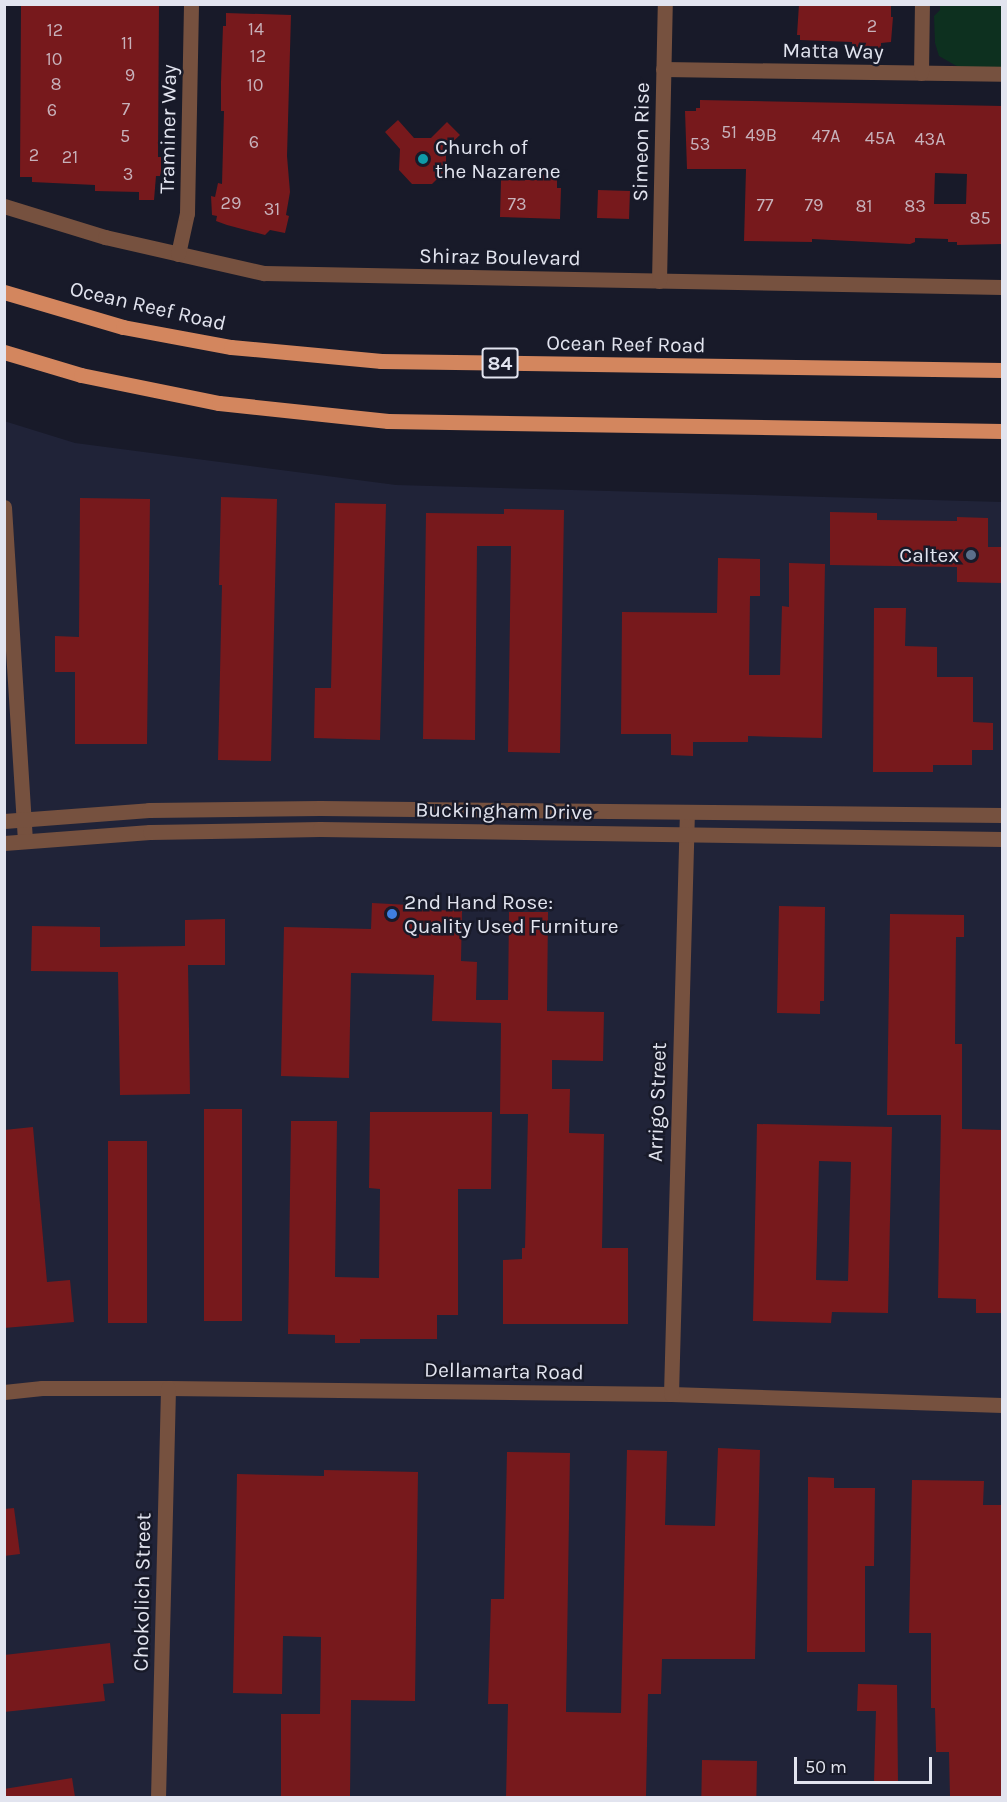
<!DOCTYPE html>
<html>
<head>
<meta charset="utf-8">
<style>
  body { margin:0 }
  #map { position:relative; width:1007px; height:1802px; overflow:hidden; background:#181a29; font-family:Karla,sans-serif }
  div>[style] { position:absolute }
  .built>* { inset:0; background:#202338 }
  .green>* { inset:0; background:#0d301f }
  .building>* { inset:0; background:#77191c; transform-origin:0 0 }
  .minor>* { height:15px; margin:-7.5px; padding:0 7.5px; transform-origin:7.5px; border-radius:7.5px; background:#76513f }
  .tertiary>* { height:15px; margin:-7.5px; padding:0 7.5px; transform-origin:7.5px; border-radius:7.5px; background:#76513f }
  .primary>* { height:15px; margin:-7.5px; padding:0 7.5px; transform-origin:7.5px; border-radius:7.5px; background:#d3865e }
  .dots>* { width:16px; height:16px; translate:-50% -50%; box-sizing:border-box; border:3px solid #181a29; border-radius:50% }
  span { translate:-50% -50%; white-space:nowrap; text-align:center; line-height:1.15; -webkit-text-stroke:5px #181a29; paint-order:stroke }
  .number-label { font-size:18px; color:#c7b1ba }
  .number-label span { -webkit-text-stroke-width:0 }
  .shield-label span { padding:2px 4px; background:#181a29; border:2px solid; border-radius:4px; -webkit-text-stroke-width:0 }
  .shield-label { font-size:20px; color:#e2e4ef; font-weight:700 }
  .street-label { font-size:21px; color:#e2e4ef }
  .poi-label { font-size:21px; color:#e2e4ef }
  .left { translate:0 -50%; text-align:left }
  .right { translate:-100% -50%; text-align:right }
  .frame { position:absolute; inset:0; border:6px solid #e2e4ef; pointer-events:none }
  .scale { position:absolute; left:794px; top:1757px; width:138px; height:27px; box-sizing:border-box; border:3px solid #e2e4ef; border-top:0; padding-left:8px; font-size:18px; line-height:21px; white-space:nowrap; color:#e2e4ef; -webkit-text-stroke:4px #181a29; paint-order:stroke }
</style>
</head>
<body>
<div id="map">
  <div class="built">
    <i style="clip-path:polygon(4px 421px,75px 443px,396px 485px,1002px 502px,1002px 1797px,5px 1797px)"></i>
  </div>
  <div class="green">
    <i style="clip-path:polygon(940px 5px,1002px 5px,1002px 68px,960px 68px,939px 56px,935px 43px,934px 16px,940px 10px)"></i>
  </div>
  <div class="building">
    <i style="clip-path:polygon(21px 4px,159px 4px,158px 157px,161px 157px,161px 171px,160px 176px,156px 176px,154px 200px,139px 200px,139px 192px,95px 191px,95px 185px,32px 182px,32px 177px,20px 177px)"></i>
    <i style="clip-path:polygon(799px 4px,891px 4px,891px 17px,893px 17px,891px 42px,881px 43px,881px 48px,852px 47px,852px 42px,800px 40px,800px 35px,797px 35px)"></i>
    <i style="clip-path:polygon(226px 13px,291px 15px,287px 156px,290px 192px,286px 215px,289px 216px,285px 233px,270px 230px,265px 235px,227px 225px,216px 221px,217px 216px,212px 215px,211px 196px,215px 197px,218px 183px,222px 184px,224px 111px,221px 111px,221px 82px,223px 26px,226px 26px)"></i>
    <i style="clip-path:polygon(evenodd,700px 100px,1002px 106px,1002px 244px,957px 245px,957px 242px,948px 242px,948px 239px,915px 238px,915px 242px,910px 244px,812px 239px,812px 242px,744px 241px,746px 169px,687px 169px,685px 111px,696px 111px,696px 108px,700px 108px,700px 100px,935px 173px,967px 174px,966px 204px,934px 204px,935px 173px)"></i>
    <i style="clip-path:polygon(398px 120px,414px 138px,431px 138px,447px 122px,460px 135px,446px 148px,446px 170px,432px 184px,412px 184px,399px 170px,400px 149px,385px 132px)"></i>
    <i style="clip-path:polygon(540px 175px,557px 175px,557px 188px,561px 188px,560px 219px,500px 217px,501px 180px,539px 180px)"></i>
    <i style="left:598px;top:190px;width:32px;height:28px;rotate:2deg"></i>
    <i style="clip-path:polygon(221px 497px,277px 499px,271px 761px,218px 760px,222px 585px,219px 585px)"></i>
    <i style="clip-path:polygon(80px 498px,150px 499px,147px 744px,75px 744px,75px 672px,55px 672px,55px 636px,79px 637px)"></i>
    <i style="clip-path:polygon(335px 503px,386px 504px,380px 740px,314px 738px,315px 688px,331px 688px)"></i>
    <i style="clip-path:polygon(504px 509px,564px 510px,560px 753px,508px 752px,511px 546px,477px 546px,475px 740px,423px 739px,426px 513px,504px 514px)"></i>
    <i style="clip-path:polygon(830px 512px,877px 513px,877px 520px,957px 521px,957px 517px,988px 518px,988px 547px,1002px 547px,1002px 583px,957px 582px,957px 567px,830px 565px)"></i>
    <i style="clip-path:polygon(718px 558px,760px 559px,760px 596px,750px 596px,749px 675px,780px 675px,782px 606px,789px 607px,789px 563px,825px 564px,822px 738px,748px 736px,748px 742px,693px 742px,693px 756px,671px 755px,671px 734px,621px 734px,622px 612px,717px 613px)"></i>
    <i style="clip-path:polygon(874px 608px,906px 608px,905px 646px,937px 647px,937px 677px,973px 677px,973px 722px,993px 723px,993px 750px,972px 750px,972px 765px,933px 765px,933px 772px,873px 772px)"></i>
    <i style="clip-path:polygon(372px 903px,410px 905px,410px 909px,462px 911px,461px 961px,477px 962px,476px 1000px,508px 1000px,509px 912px,548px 912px,547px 1011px,604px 1012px,603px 1061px,552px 1060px,552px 1089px,570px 1089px,569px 1133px,604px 1134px,602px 1248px,628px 1248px,628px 1324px,503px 1324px,503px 1260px,522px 1259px,522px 1248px,525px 1248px,528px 1114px,500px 1114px,501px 1023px,432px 1021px,434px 975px,351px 973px,349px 1078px,281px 1076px,284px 927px,371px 929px)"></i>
    <i style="clip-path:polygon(779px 906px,825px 907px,824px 1001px,820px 1001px,820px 1014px,777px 1013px)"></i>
    <i style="clip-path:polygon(890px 914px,964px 915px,964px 937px,956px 937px,955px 1044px,962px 1044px,962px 1129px,1002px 1130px,1002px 1313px,976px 1313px,976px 1299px,938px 1298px,941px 1115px,887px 1115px)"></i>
    <i style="clip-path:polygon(225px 919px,225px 965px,188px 965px,190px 1094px,120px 1095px,118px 972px,31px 971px,32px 926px,100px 927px,100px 947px,185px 946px,185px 920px)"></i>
    <i style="left:204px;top:1109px;width:38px;height:212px"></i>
    <i style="clip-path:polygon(370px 1112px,492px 1112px,491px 1189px,458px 1189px,458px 1315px,437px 1315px,437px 1339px,360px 1339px,360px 1343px,335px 1343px,335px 1335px,288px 1334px,291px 1121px,337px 1121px,335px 1277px,379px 1278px,380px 1189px,369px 1188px)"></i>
    <i style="clip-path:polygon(evenodd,757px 1124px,892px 1127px,888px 1313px,832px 1312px,831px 1323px,753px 1321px,757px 1124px,819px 1161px,851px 1162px,848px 1281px,816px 1280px,819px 1161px)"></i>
    <i style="clip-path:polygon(33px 1127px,47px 1282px,70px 1280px,74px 1322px,4px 1328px,4px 1130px)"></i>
    <i style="left:108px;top:1141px;width:39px;height:182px"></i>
    <i style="clip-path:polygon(718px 1448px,760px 1450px,755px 1659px,662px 1659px,661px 1694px,648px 1694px,646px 1797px,506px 1797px,508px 1704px,488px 1704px,491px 1599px,504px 1599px,507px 1452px,570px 1453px,566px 1712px,621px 1713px,627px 1450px,667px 1451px,665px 1525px,715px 1526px)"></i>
    <i style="clip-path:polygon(324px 1470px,418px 1472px,415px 1701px,351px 1700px,350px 1797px,281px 1797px,281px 1714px,320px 1714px,321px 1637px,283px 1636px,282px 1694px,233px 1693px,237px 1474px,324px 1476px)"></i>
    <i style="clip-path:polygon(808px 1477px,834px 1478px,834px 1488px,875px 1488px,874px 1566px,865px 1566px,865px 1652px,807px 1652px)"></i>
    <i style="clip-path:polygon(912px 1480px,984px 1481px,983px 1505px,1002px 1505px,1002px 1797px,950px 1797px,949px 1752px,936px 1752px,935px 1708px,931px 1708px,931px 1633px,909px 1633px)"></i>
    <i style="clip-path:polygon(14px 1508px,20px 1554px,4px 1556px,4px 1509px)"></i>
    <i style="clip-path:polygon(110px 1643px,114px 1683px,103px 1684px,105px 1701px,4px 1712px,4px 1655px)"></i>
    <i style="clip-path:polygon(858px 1684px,897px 1685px,898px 1782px,874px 1782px,876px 1711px,857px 1711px)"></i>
    <i style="left:702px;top:1760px;width:55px;height:37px;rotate:1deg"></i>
    <i style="clip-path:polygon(72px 1778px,75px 1797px,4px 1797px,4px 1789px)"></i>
  </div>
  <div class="minor">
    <i style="left:663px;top:69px;width:339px;rotate:0.8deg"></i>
    <i style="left:921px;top:73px;width:69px;rotate:-89.2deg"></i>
    <i style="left:4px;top:206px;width:106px;rotate:17.1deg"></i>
    <i style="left:105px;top:237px;width:163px;rotate:12.8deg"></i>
    <i style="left:264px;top:273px;width:738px;rotate:1.09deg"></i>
    <i style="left:178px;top:254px;width:42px;rotate:-77.6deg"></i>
    <i style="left:187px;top:213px;width:209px;rotate:-88.9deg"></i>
    <i style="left:659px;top:281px;width:277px;rotate:-88.8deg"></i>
    <i style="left:4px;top:507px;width:334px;rotate:86.4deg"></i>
    <i style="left:4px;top:1392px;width:38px;rotate:-6deg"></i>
    <i style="left:42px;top:1388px;width:126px"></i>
    <i style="left:168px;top:1388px;width:503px;rotate:0.68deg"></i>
    <i style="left:671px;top:1394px;width:331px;rotate:1.9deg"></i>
    <i style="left:671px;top:1394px;width:582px;rotate:-88.43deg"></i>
    <i style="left:158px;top:1798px;width:410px;rotate:-88.6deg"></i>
  </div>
  <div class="tertiary">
    <i style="left:4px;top:821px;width:145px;rotate:-4.3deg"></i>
    <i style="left:149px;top:810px;width:171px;rotate:-0.7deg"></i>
    <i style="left:320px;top:808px;width:682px;rotate:0.59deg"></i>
    <i style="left:4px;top:843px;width:146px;rotate:-4.3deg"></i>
    <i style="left:150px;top:832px;width:170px;rotate:-1deg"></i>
    <i style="left:320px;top:829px;width:682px;rotate:0.84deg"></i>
  </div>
  <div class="primary">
    <i style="left:4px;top:292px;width:124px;rotate:16.4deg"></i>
    <i style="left:123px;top:327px;width:110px;rotate:10.5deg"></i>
    <i style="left:231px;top:347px;width:151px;rotate:5.3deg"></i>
    <i style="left:381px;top:361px;width:621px;rotate:0.83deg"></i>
    <i style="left:4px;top:352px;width:80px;rotate:16.6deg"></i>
    <i style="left:81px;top:375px;width:141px;rotate:11.5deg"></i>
    <i style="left:219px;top:403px;width:170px;rotate:6.1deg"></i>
    <i style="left:388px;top:421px;width:614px;rotate:0.93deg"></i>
  </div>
  <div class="dots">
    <i style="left:423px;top:159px;background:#0f9aa8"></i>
    <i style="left:971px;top:555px;background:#5c6f8a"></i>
    <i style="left:392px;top:914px;background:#3f7fe0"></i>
  </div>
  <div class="number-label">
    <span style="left:872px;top:26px">2</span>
    <span style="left:256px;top:29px">14</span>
    <span style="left:55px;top:30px">12</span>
    <span style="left:127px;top:43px">11</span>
    <span style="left:258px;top:56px">12</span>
    <span style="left:54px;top:59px">10</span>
    <span style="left:130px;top:75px">9</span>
    <span style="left:56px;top:84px">8</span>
    <span style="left:255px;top:85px">10</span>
    <span style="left:126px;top:109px">7</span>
    <span style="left:52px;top:110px">6</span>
    <span style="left:729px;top:132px">51</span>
    <span style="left:761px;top:135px">49B</span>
    <span style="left:125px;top:136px">5</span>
    <span style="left:826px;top:136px">47A</span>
    <span style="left:880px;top:138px">45A</span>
    <span style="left:930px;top:139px">43A</span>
    <span style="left:254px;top:142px">6</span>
    <span style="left:700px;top:144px">53</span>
    <span style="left:34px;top:155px">2</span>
    <span style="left:70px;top:157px">21</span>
    <span style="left:128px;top:174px">3</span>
    <span style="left:231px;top:203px">29</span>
    <span style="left:517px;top:204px">73</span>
    <span style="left:765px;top:205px">77</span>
    <span style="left:814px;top:205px">79</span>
    <span style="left:864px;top:206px">81</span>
    <span style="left:915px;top:206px">83</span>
    <span style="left:272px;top:209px">31</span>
    <span style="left:980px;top:218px">85</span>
  </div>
  <div class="shield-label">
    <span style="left:500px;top:363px">84</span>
  </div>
  <div class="street-label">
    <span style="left:833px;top:51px;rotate:1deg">Matta Way</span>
    <span style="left:168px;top:129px;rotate:-89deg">Traminer Way</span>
    <span style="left:641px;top:142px;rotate:-89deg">Simeon Rise</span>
    <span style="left:500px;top:257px;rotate:1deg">Shiraz Boulevard</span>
    <span style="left:148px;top:306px;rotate:13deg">Ocean Reef Road</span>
    <span style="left:626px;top:344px;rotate:1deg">Ocean Reef Road</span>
    <span style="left:504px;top:811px;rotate:1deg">Buckingham Drive</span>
    <span style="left:657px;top:1102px;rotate:-88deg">Arrigo Street</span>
    <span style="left:504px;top:1371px;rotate:1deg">Dellamarta Road</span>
    <span style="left:142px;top:1592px;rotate:-89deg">Chokolich Street</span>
  </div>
  <div class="poi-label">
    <span class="left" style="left:435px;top:159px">Church of<br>the Nazarene</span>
    <span class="right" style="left:959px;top:555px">Caltex</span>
    <span class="left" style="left:404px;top:914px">2nd Hand Rose:<br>Quality Used Furniture</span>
  </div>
  <div class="frame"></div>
  <div class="scale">50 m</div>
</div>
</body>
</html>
